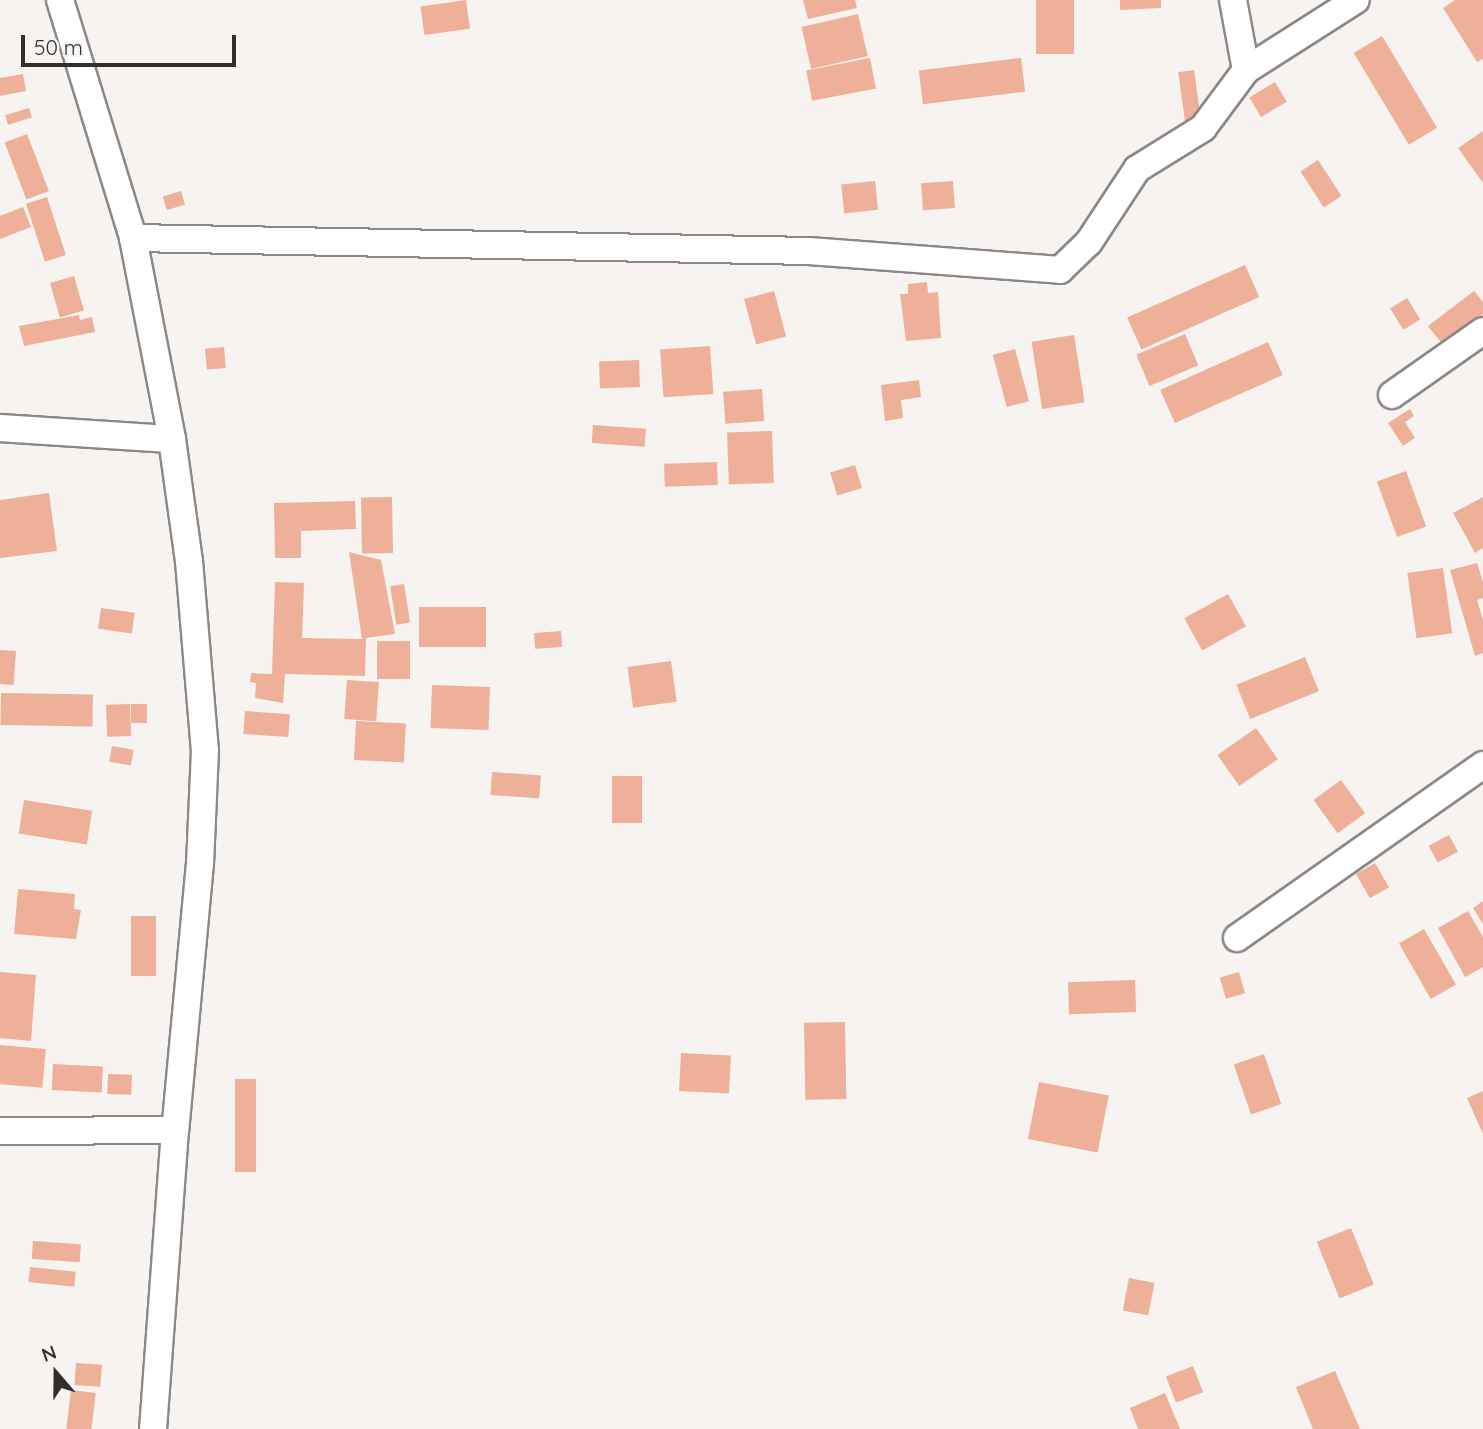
<!DOCTYPE html>
<html>
<head>
<meta charset="utf-8">
<style>
  body { margin:0 }
  #map { position:relative; width:1483px; height:1429px; overflow:hidden; background:#f7f3f1; font-family:Quicksand,sans-serif }
  div>[style] { position:absolute }
  .building>* { inset:0; background:#eeb098; transform-origin:0 0 }
  .roads { filter:drop-shadow(2px 0 #8c8887) drop-shadow(-2px 0 #8c8887) drop-shadow(0 2px #8c8887) drop-shadow(0 -2px #8c8887) }
  .minor>* { height:26px; margin:-13px; padding:0 13px; transform-origin:13px; border-radius:13px; background:#fff }
  span { translate:-50% -50%; white-space:nowrap; text-align:center; line-height:1.15; -webkit-text-stroke:5px #f7f3f1; paint-order:stroke }
  .north { position:absolute; left:21px; top:1338px; width:70px; height:70px; -webkit-text-stroke:5px #f7f3f1; paint-order:stroke; rotate:340deg; font-size:19px; font-weight:700; line-height:28px; text-align:center; color:#302f2e }
  .north::after { content:''; display:block; margin:auto; width:24px; height:32px; background:#302f2e; clip-path:polygon(50% 0,100% 100%,50% 72%,0 100%) }
  .scale { position:absolute; left:21px; top:35px; width:215px; height:32px; box-sizing:border-box; border:4px solid #302f2e; border-top:0; padding-left:9px; font-size:21px; line-height:24px; white-space:nowrap; color:#302f2e; -webkit-text-stroke:5px #f7f3f1; paint-order:stroke }
</style>
</head>
<body>
<div id="map">
  <div class="building">
    <i style="left:466px;top:0;width:29px;height:46px;rotate:82deg"></i>
    <i style="clip-path:polygon(803px 0,855px 0,857px 8px,808px 19px)"></i>
    <i style="left:1036px;top:0;width:38px;height:54px"></i>
    <i style="clip-path:polygon(1120px 0,1161px 0,1161px 8px,1120px 10px)"></i>
    <i style="clip-path:polygon(1455px 0,1483px 0,1483px 59px,1477px 62px,1443px 8px)"></i>
    <i style="left:858px;top:14px;width:43px;height:58px;rotate:77deg"></i>
    <i style="left:1382px;top:36px;width:107px;height:33px;rotate:59deg"></i>
    <i style="left:870px;top:58px;width:31px;height:65px;rotate:79deg"></i>
    <i style="left:1021px;top:58px;width:34px;height:103px;rotate:83deg"></i>
    <i style="left:1194px;top:70px;width:50px;height:16px;rotate:82deg"></i>
    <i style="clip-path:polygon(23px 74px,26px 91px,0 96px,0 78px)"></i>
    <i style="left:1275px;top:82px;width:23px;height:30px;rotate:59deg"></i>
    <i style="left:29px;top:108px;width:10px;height:25px;rotate:73deg"></i>
    <i style="clip-path:polygon(1483px 131px,1483px 183px,1458px 148px)"></i>
    <i style="left:27px;top:134px;width:61px;height:24px;rotate:69deg"></i>
    <i style="left:1318px;top:160px;width:43px;height:21px;rotate:57deg"></i>
    <i style="left:875px;top:181px;width:29px;height:34px;rotate:84deg"></i>
    <i style="left:953px;top:181px;width:27px;height:32px;rotate:86deg"></i>
    <i style="left:181px;top:191px;width:14px;height:19px;rotate:73deg"></i>
    <i style="left:47px;top:197px;width:61px;height:22px;rotate:72deg"></i>
    <i style="clip-path:polygon(23px 207px,31px 227px,0 239px,0 216px)"></i>
    <i style="left:1245px;top:265px;width:35px;height:129px;rotate:66deg"></i>
    <i style="left:74px;top:276px;width:36px;height:25px;rotate:74deg"></i>
    <i style="clip-path:polygon(927px 282px,928px 293px,938px 292px,941px 338px,906px 341px,900px 294px,908px 294px,908px 284px)"></i>
    <i style="left:774px;top:291px;width:47px;height:31px;rotate:75deg"></i>
    <i style="clip-path:polygon(1474px 291px,1483px 302px,1483px 314px,1443px 345px,1428px 326px)"></i>
    <i style="left:1407px;top:298px;width:25px;height:20px;rotate:58deg"></i>
    <i style="clip-path:polygon(79px 315px,80px 320px,92px 317px,95px 332px,24px 346px,19px 326px)"></i>
    <i style="left:1185px;top:334px;width:34px;height:53px;rotate:67deg"></i>
    <i style="left:1074px;top:335px;width:68px;height:43px;rotate:81deg"></i>
    <i style="left:1268px;top:342px;width:36px;height:118px;rotate:66deg"></i>
    <i style="left:710px;top:346px;width:48px;height:50px;rotate:86deg"></i>
    <i style="left:224px;top:347px;width:21px;height:19px;rotate:85deg"></i>
    <i style="left:1015px;top:349px;width:54px;height:23px;rotate:75deg"></i>
    <i style="left:639px;top:360px;width:27px;height:40px;rotate:88deg"></i>
    <i style="clip-path:polygon(919px 380px,921px 397px,901px 400px,903px 418px,885px 421px,881px 385px)"></i>
    <i style="left:762px;top:389px;width:32px;height:39px;rotate:86deg"></i>
    <i style="clip-path:polygon(1410px 409px,1414px 416px,1405px 422px,1415px 438px,1403px 446px,1388px 423px)"></i>
    <i style="left:593px;top:425px;width:53px;height:18px;rotate:4deg"></i>
    <i style="left:772px;top:431px;width:52px;height:45px;rotate:88deg"></i>
    <i style="left:717px;top:462px;width:23px;height:53px;rotate:88deg"></i>
    <i style="left:855px;top:465px;width:24px;height:26px;rotate:73deg"></i>
    <i style="left:1406px;top:471px;width:59px;height:31px;rotate:70deg"></i>
    <i style="clip-path:polygon(49px 493px,57px 551px,0 558px,0 500px)"></i>
    <i style="left:392px;top:497px;width:56px;height:31px;rotate:89deg"></i>
    <i style="clip-path:polygon(1483px 497px,1483px 548px,1475px 553px,1453px 513px)"></i>
    <i style="clip-path:polygon(355px 501px,356px 529px,301px 531px,301px 558px,275px 558px,274px 503px)"></i>
    <i style="clip-path:polygon(349px 552px,381px 560px,395px 634px,366px 638px,365px 676px,285px 674px,283px 703px,255px 698px,256px 683px,250px 682px,251px 673px,272px 674px,275px 582px,304px 583px,302px 638px,362px 639px)"></i>
    <i style="clip-path:polygon(1477px 563px,1483px 582px,1483px 598px,1477px 600px,1483px 620px,1483px 653px,1475px 656px,1450px 570px)"></i>
    <i style="left:1443px;top:568px;width:66px;height:36px;rotate:82deg"></i>
    <i style="left:404px;top:584px;width:39px;height:14px;rotate:81deg"></i>
    <i style="left:1228px;top:594px;width:37px;height:50px;rotate:61deg"></i>
    <i style="left:419px;top:607px;width:67px;height:40px"></i>
    <i style="left:101px;top:608px;width:34px;height:21px;rotate:8deg"></i>
    <i style="left:561px;top:631px;width:16px;height:27px;rotate:86deg"></i>
    <i style="left:377px;top:641px;width:33px;height:38px"></i>
    <i style="left:0;top:650px;width:16px;height:34px;rotate:4deg"></i>
    <i style="left:1305px;top:657px;width:37px;height:74px;rotate:68deg"></i>
    <i style="left:671px;top:661px;width:41px;height:44px;rotate:82deg"></i>
    <i style="left:347px;top:680px;width:32px;height:39px;rotate:4deg"></i>
    <i style="left:432px;top:685px;width:58px;height:43px;rotate:2deg"></i>
    <i style="left:1px;top:693px;width:92px;height:32px;rotate:1deg"></i>
    <i style="left:130px;top:704px;width:32px;height:24px;rotate:88deg"></i>
    <i style="left:131px;top:704px;width:16px;height:19px"></i>
    <i style="left:245px;top:711px;width:45px;height:23px;rotate:4deg"></i>
    <i style="left:356px;top:721px;width:50px;height:39px;rotate:3deg"></i>
    <i style="left:1256px;top:728px;width:38px;height:47px;rotate:55deg"></i>
    <i style="left:112px;top:746px;width:22px;height:16px;rotate:10deg"></i>
    <i style="left:492px;top:772px;width:49px;height:23px;rotate:4deg"></i>
    <i style="left:612px;top:776px;width:30px;height:47px"></i>
    <i style="left:1341px;top:780px;width:41px;height:34px;rotate:54deg"></i>
    <i style="left:24px;top:800px;width:69px;height:34px;rotate:9deg"></i>
    <i style="left:1449px;top:835px;width:19px;height:23px;rotate:62deg"></i>
    <i style="left:1375px;top:863px;width:28px;height:22px;rotate:60deg"></i>
    <i style="clip-path:polygon(18px 889px,75px 894px,74px 909px,81px 910px,76px 939px,14px 934px)"></i>
    <i style="clip-path:polygon(1483px 901px,1483px 924px,1473px 908px)"></i>
    <i style="clip-path:polygon(1468px 911px,1483px 937px,1483px 967px,1465px 977px,1438px 928px)"></i>
    <i style="left:131px;top:916px;width:25px;height:60px"></i>
    <i style="left:1424px;top:929px;width:64px;height:29px;rotate:60deg"></i>
    <i style="clip-path:polygon(0 972px,36px 975px,31px 1041px,0 1038px)"></i>
    <i style="left:1239px;top:972px;width:22px;height:20px;rotate:74deg"></i>
    <i style="left:1135px;top:980px;width:32px;height:67px;rotate:88deg"></i>
    <i style="left:845px;top:1022px;width:77px;height:41px;rotate:89deg"></i>
    <i style="left:0;top:1045px;width:46px;height:39px;rotate:5deg"></i>
    <i style="left:681px;top:1053px;width:50px;height:38px;rotate:3deg"></i>
    <i style="left:1264px;top:1054px;width:53px;height:32px;rotate:71deg"></i>
    <i style="left:53px;top:1064px;width:50px;height:26px;rotate:3deg"></i>
    <i style="left:108px;top:1074px;width:24px;height:20px;rotate:2deg"></i>
    <i style="left:235px;top:1079px;width:21px;height:93px"></i>
    <i style="left:1039px;top:1082px;width:71px;height:58px;rotate:11deg"></i>
    <i style="clip-path:polygon(1483px 1091px,1483px 1134px,1467px 1098px)"></i>
    <i style="left:1351px;top:1228px;width:61px;height:37px;rotate:68deg"></i>
    <i style="left:33px;top:1241px;width:48px;height:18px;rotate:4deg"></i>
    <i style="left:30px;top:1267px;width:46px;height:15px;rotate:6deg"></i>
    <i style="left:1129px;top:1278px;width:26px;height:33px;rotate:11deg"></i>
    <i style="left:76px;top:1363px;width:26px;height:22px;rotate:4deg"></i>
    <i style="left:1193px;top:1366px;width:28px;height:29px;rotate:69deg"></i>
    <i style="clip-path:polygon(1335px 1371px,1360px 1429px,1313px 1429px,1296px 1387px)"></i>
    <i style="left:71px;top:1390px;width:25px;height:39px;rotate:7deg"></i>
    <i style="clip-path:polygon(1165px 1393px,1180px 1429px,1138px 1429px,1130px 1408px)"></i>
  </div>
  <div class="roads">
    <div class="minor">
      <i style="left:60px;top:0;width:249px;rotate:72.9deg"></i>
      <i style="left:133px;top:238px;width:205px;rotate:79deg"></i>
      <i style="left:172px;top:439px;width:123px;rotate:82.1deg"></i>
      <i style="left:189px;top:561px;width:190px;rotate:85.2deg"></i>
      <i style="left:205px;top:750px;width:113px;rotate:92.5deg"></i>
      <i style="left:200px;top:863px;width:268px;rotate:95.3deg"></i>
      <i style="left:175px;top:1130px;width:300px;rotate:94.2deg"></i>
      <i style="left:1233px;top:0;width:71px;rotate:79.5deg"></i>
      <i style="left:133px;top:238px;width:676px;rotate:1.1deg"></i>
      <i style="left:809px;top:251px;width:252px;rotate:4.3deg"></i>
      <i style="left:1060px;top:270px;width:40px;rotate:-44deg"></i>
      <i style="left:1089px;top:242px;width:87px;rotate:-56.7deg"></i>
      <i style="left:1137px;top:169px;width:78px;rotate:-31.8deg"></i>
      <i style="left:1203px;top:128px;width:72px;rotate:-53.4deg"></i>
      <i style="left:1246px;top:70px;width:130px;rotate:-32.5deg"></i>
      <i style="left:1392px;top:395px;width:111px;rotate:-35.1deg"></i>
      <i style="left:0;top:428px;width:172px;rotate:3.7deg"></i>
      <i style="left:1237px;top:938px;width:301px;rotate:-35.1deg"></i>
      <i style="left:0;top:1131px;width:175px;rotate:-0.3deg"></i>
    </div>
  </div>
  <div class="north">N</div>
  <div class="scale">50 m</div>
</div>
</body>
</html>
